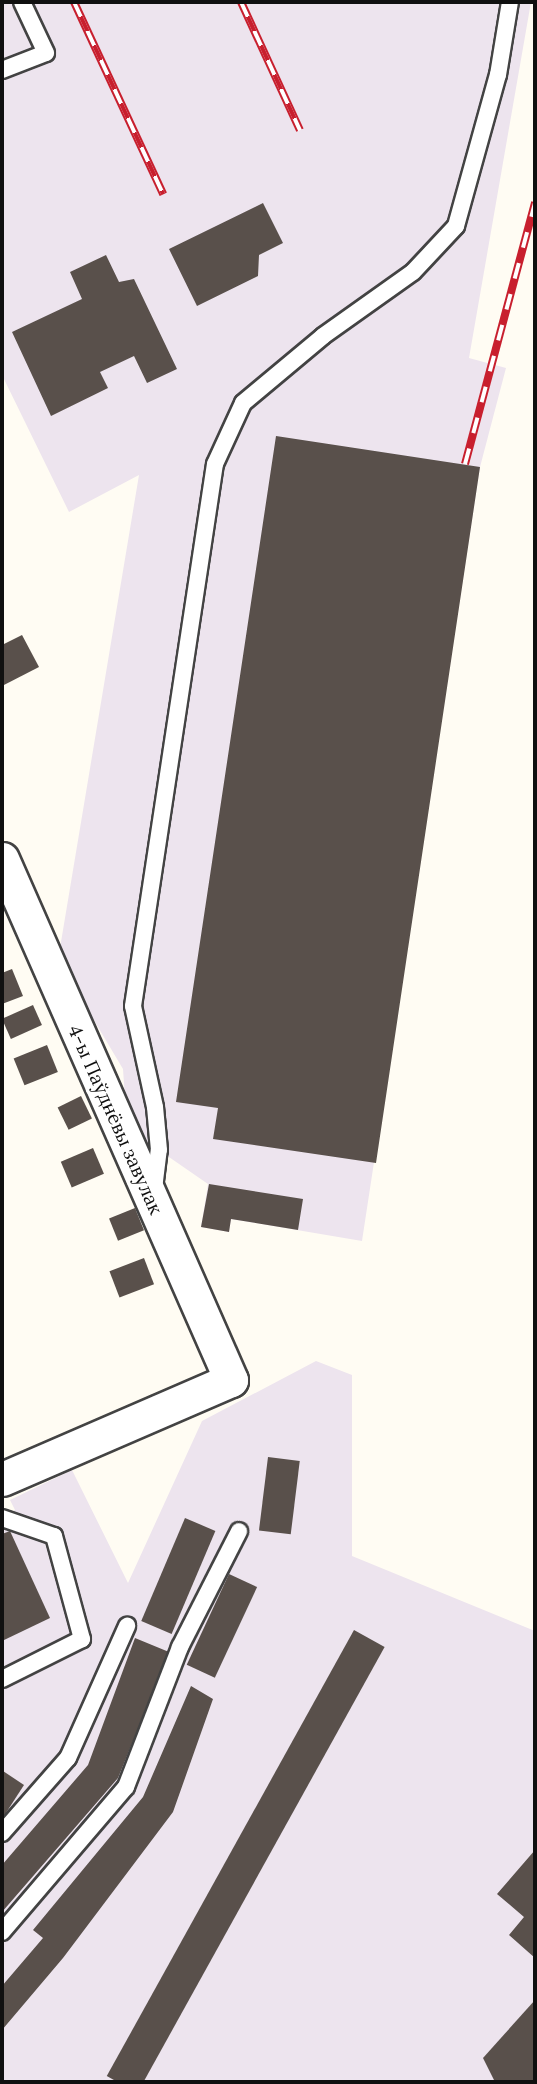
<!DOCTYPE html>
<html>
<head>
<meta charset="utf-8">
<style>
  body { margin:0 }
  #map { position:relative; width:537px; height:2084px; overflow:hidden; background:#fffcf3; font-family:Lora,serif }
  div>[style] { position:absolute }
  .industrial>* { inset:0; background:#ede4ee }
  .building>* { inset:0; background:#59504b; transform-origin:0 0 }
  .roads { filter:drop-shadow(2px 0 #434343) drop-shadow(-2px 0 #434343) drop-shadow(0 2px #434343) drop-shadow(0 -2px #434343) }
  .service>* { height:16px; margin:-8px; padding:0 8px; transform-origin:8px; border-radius:8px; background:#fff }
  .minor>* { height:33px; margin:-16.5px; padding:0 16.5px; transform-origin:16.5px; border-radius:16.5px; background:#fff }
  .rail>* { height:8px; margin-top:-4px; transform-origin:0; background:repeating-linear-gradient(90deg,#fff 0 16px,#c81f2e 0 32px); box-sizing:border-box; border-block:2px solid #c81f2e }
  span { translate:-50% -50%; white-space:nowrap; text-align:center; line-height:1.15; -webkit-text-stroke:7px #fff; paint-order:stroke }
  .street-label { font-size:19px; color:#101010 }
  .frame { position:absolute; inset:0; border:4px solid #101010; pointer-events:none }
</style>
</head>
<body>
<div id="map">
  <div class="industrial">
    <i style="clip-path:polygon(2px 2px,531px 2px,469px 358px,506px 368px,480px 467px,362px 1241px,231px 1219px,229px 1232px,201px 1227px,208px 1184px,127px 1128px,123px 1069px,58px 960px,139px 475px,69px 512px,2px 375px)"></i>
    <i style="clip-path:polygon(316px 1361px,352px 1375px,352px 1556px,535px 1631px,535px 2082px,2px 2082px,2px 1517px,15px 1510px,10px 1500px,72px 1470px,128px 1583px,202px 1421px)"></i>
  </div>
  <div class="building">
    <i style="clip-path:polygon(263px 203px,283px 243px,259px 255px,258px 276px,197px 306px,169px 249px)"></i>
    <i style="clip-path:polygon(106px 255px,119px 282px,134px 279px,177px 369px,147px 383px,134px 356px,100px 372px,108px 388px,51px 416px,12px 332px,82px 299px,70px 272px)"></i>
    <i style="clip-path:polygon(276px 436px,480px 467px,376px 1163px,213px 1139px,218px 1108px,176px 1102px)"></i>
    <i style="clip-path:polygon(22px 635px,39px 667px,2px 686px,2px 645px)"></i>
    <i style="clip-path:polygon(12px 969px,23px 996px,2px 1004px,2px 973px)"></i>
    <i style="left:33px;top:1005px;width:22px;height:34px;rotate:66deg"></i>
    <i style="left:47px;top:1045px;width:29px;height:36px;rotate:68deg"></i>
    <i style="left:81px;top:1096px;width:25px;height:26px;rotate:64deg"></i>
    <i style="left:93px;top:1148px;width:28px;height:35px;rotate:67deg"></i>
    <i style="clip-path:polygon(209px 1184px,303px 1199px,298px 1230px,231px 1219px,229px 1232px,201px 1227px)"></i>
    <i style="left:135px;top:1208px;width:24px;height:28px;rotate:68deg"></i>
    <i style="left:144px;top:1258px;width:28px;height:37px;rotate:69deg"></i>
    <i style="left:268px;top:1457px;width:32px;height:74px;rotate:7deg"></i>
    <i style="left:185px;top:1518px;width:33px;height:112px;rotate:23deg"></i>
    <i style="clip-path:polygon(10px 1531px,50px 1618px,2px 1641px,2px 1534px)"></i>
    <i style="left:229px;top:1574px;width:31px;height:100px;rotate:25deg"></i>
    <i style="left:354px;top:1630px;width:35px;height:510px;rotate:29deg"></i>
    <i style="clip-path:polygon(135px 1638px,169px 1652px,118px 1778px,2px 1912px,2px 1865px,88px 1765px)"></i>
    <i style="clip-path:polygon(191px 1686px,213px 1699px,173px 1812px,63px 1958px,2px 2030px,2px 1986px,43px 1938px,33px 1930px,143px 1797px)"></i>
    <i style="clip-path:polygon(3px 1771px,24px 1785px,2px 1819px,2px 1773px)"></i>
    <i style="clip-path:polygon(535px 1850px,535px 1958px,509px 1935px,524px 1917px,497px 1894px)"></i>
    <i style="clip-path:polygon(535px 2000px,535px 2081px,495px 2082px,483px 2058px)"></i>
  </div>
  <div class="roads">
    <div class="service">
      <i style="left:2px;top:70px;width:47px;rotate:-21.1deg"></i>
      <i style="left:46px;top:53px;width:56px;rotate:-115.2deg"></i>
      <i style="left:154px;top:1189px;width:39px;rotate:-83deg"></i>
      <i style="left:159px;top:1150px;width:43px;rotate:-95.3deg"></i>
      <i style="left:155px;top:1107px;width:103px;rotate:-102.3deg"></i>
      <i style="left:133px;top:1006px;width:548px;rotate:-81.4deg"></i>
      <i style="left:215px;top:464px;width:67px;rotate:-65.3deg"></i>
      <i style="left:243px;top:403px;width:104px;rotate:-39.9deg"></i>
      <i style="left:323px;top:336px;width:110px;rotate:-35.4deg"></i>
      <i style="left:413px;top:272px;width:63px;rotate:-46.9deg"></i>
      <i style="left:456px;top:226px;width:157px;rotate:-74.5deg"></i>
      <i style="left:498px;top:75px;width:74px;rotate:-80.7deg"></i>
      <i style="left:2px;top:1518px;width:55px;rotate:19.1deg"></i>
      <i style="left:54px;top:1536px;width:107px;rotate:74.8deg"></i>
      <i style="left:82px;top:1639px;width:89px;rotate:153.4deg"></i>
      <i style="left:2px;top:1833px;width:100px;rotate:-48.7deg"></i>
      <i style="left:68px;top:1758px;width:145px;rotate:-65.9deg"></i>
      <i style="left:2px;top:1932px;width:191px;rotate:-49.5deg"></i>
      <i style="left:126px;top:1787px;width:150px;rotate:-68.9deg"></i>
      <i style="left:180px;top:1647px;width:130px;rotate:-63deg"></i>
    </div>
    <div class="minor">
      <i style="left:2px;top:859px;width:569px;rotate:66.27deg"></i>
      <i style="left:231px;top:1380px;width:249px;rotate:156.6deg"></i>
    </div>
  </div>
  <div class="rail">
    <i style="left:74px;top:2px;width:212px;rotate:65.1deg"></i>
    <i style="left:241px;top:2px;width:141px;rotate:65.3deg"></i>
    <i style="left:465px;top:464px;width:271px;rotate:-75deg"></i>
  </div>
  <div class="street-label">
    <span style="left:115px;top:1120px;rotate:66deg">4-ы Паўднёвы завулак</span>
  </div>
  <div class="frame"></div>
</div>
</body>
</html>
